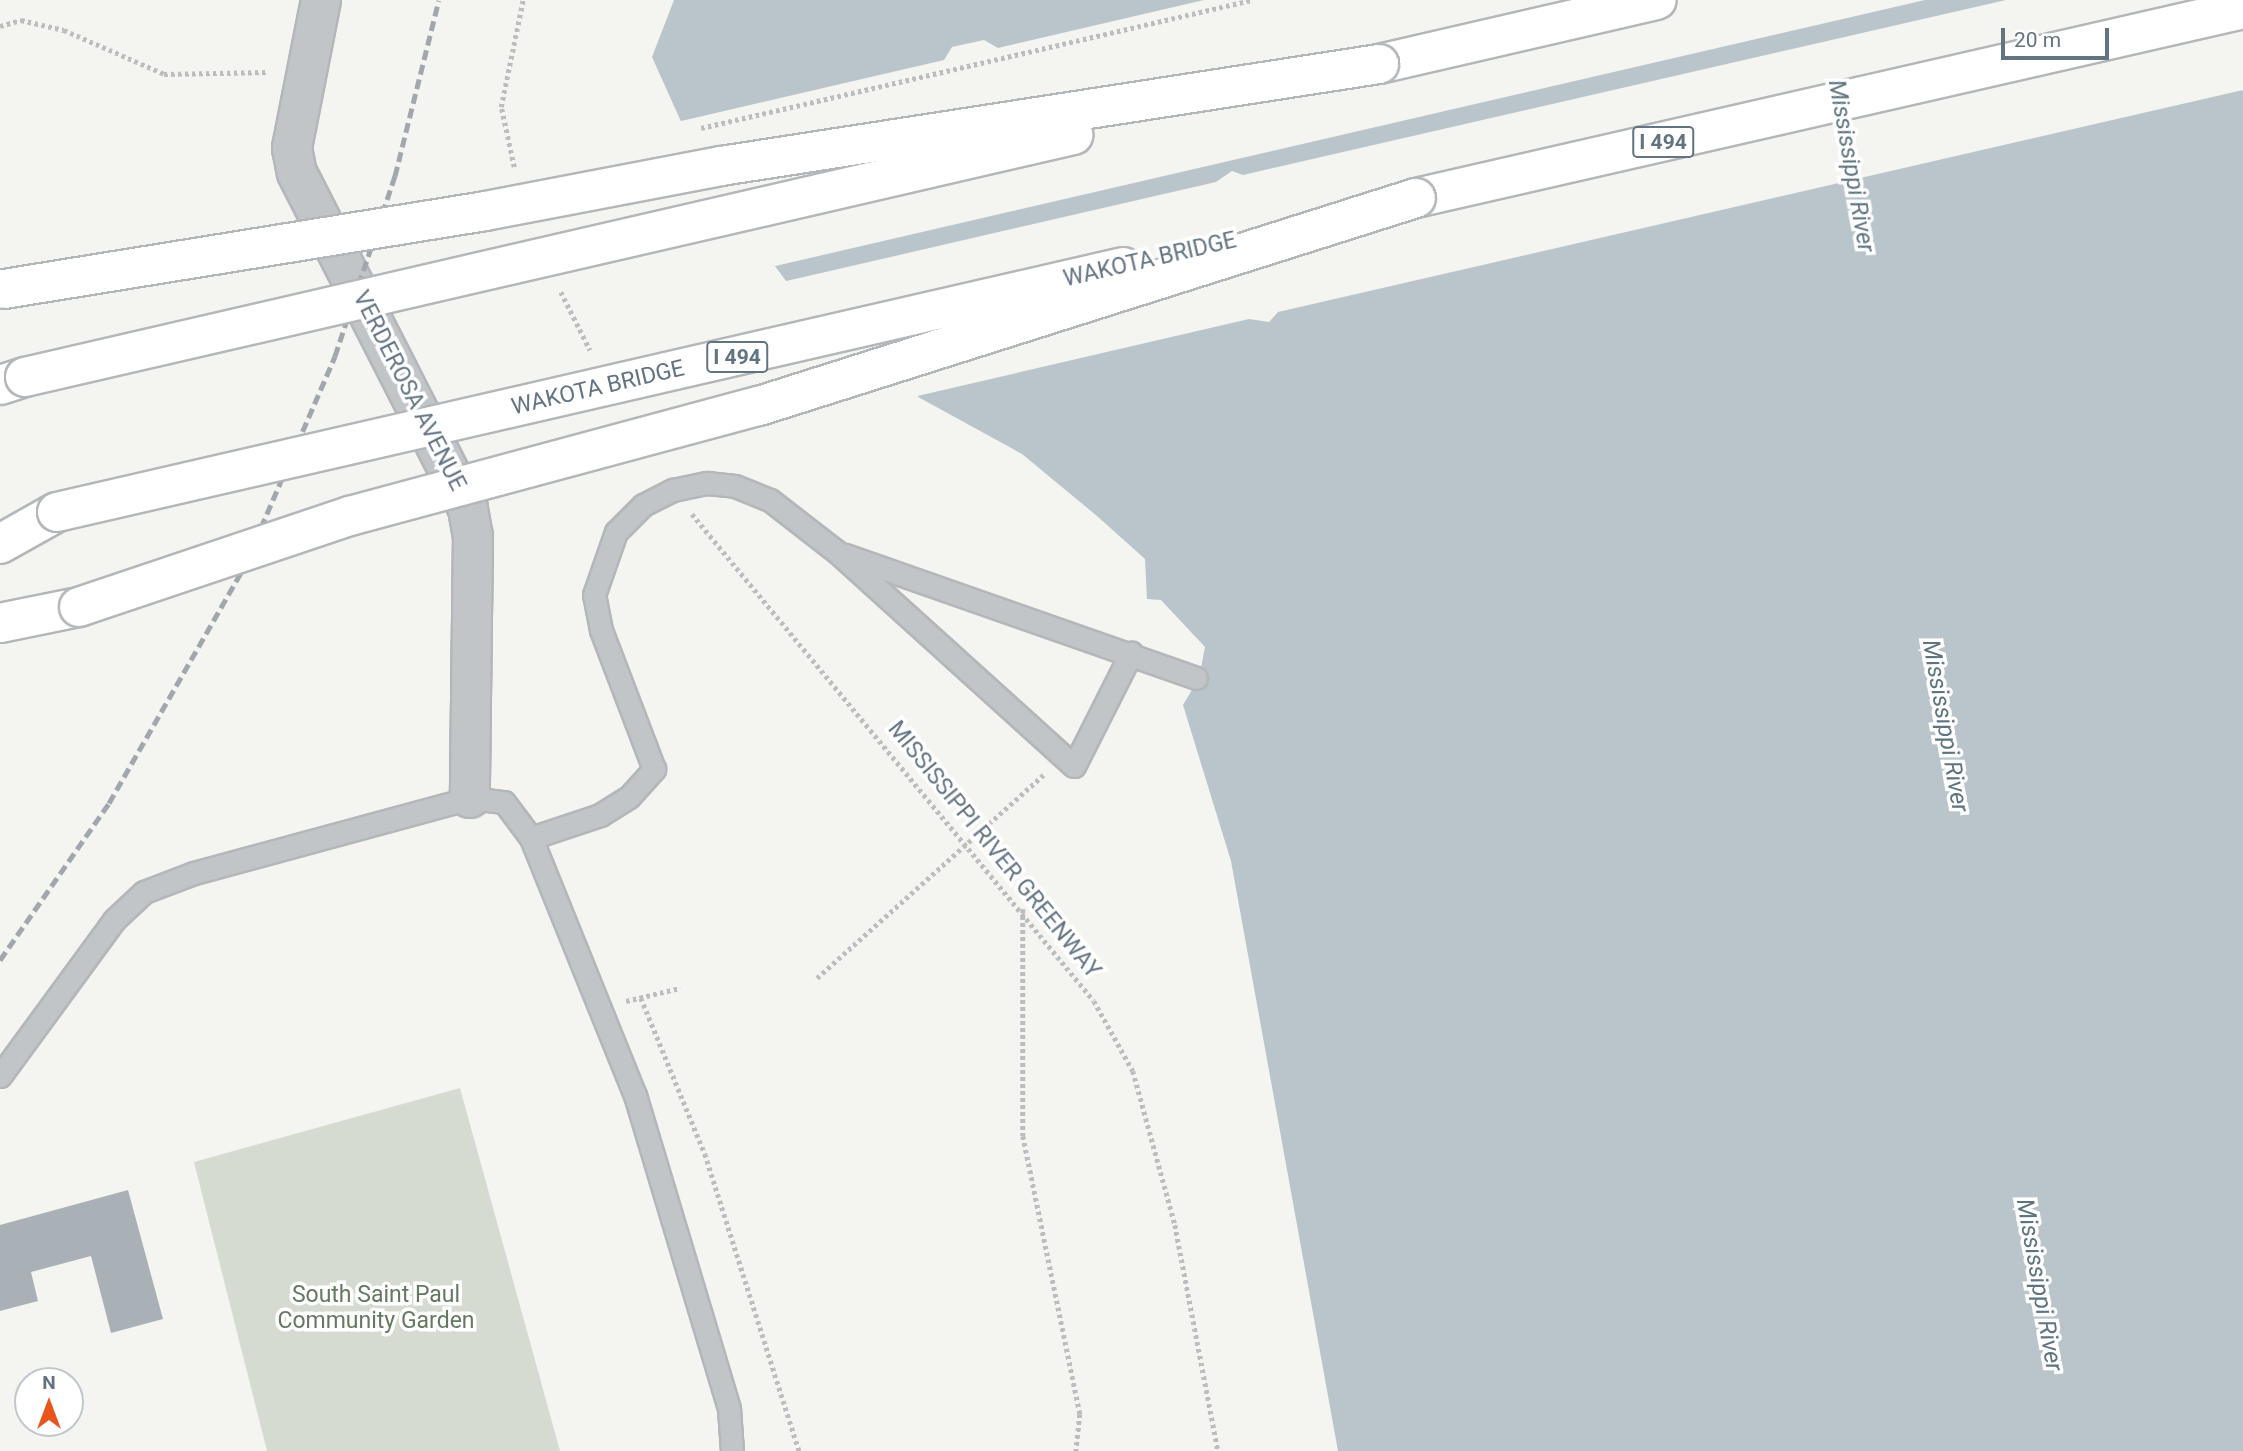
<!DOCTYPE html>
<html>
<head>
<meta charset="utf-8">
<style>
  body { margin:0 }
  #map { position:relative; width:2243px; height:1451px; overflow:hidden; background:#f4f4f0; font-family:Roboto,sans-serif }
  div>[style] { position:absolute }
  .green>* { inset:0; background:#d5dbd1 }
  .water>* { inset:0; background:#bac5cb }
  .pier>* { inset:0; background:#f4f4f0 }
  .building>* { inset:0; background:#a9b1b7 }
  .path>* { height:4.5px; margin-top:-2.25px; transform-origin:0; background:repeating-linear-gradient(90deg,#bbbdbf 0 3.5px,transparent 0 7px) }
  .roads { filter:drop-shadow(2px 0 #b4b7ba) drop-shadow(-2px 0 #b4b7ba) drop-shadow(0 2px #b4b7ba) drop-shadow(0 -2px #b4b7ba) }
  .service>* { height:21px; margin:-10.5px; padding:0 10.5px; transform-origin:10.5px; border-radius:10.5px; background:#c1c5c8 }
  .minor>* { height:38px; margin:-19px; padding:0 19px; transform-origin:19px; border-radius:19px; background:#c1c5c8 }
  .motorway>* { height:38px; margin:-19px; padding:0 19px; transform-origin:19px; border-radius:19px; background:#fff }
  .rail>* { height:5px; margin-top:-2.5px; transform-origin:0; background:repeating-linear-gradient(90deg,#a1a7ad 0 10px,transparent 0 15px) }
  .path-bridge>* { height:4.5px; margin-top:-2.25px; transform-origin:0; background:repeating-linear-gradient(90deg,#bbbdbf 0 3.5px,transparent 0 7px) }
  .bridges { filter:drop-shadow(2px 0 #b4b7ba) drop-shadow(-2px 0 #b4b7ba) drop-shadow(0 2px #b4b7ba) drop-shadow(0 -2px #b4b7ba) }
  .motorway-bridge>* { height:38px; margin:-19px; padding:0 19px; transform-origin:19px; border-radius:19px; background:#fff }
  span { translate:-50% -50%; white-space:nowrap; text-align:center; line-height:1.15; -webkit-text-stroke:7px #fff; paint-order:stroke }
  .shield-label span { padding:2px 5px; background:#fff; border:2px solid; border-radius:5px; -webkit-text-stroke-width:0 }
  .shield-label { font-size:21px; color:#627382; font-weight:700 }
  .street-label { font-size:23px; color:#627382 }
  .park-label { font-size:23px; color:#657961 }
  .water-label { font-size:24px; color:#5e7580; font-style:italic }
  .north { position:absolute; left:14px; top:1367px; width:70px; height:70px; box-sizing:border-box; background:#fff; border:2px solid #c0c7cd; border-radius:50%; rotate:0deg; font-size:19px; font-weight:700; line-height:28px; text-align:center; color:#627382 }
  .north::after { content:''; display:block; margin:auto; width:24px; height:32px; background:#e9541c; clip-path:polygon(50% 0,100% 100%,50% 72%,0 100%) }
  .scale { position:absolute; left:2001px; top:28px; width:108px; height:32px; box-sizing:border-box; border:4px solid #627382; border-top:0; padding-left:9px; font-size:21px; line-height:24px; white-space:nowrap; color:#627382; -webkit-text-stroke:5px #fff; paint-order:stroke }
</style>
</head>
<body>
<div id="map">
  <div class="green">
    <i style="clip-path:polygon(460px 1088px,560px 1451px,267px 1451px,194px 1162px)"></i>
  </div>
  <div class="water">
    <i style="clip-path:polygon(674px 0,2243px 0,2243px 1451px,1338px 1451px,1231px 861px,1183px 705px,1199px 678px,1205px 647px,1161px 600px,1147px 599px,1145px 559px,1097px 516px,1022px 454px,920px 398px,803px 304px,701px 166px,652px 57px)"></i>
  </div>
  <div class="pier">
    <i style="clip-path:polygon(1204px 0,1925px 0,771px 267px,698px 167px,677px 122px,944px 60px,952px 47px,984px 40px,998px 48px)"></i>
    <i style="clip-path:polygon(2006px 0,2243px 0,2243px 90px,1278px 312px,1269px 322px,1249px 319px,913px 397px,800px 307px,782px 282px,1216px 182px,1232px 171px,1243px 175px)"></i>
  </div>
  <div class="building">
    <i style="clip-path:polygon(128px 1190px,163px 1319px,111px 1333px,91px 1256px,31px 1272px,38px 1301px,0 1311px,0 1225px)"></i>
  </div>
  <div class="path">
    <i style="left:0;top:26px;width:22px;rotate:-16deg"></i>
    <i style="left:21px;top:20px;width:44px;rotate:13.1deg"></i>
    <i style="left:64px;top:30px;width:109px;rotate:23.7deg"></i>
    <i style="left:164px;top:74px;width:104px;rotate:-1.1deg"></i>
    <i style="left:514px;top:167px;width:61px;rotate:-102.2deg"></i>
    <i style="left:501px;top:107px;width:109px;rotate:-78.4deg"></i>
    <i style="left:561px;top:292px;width:65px;rotate:63.4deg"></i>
    <i style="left:692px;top:514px;width:631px;rotate:50.46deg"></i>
    <i style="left:1094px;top:1001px;width:80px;rotate:60.9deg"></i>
    <i style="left:1133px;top:1071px;width:160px;rotate:74.7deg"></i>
    <i style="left:1175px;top:1225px;width:230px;rotate:79.2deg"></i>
    <i style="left:1023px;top:909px;width:227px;rotate:90deg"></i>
    <i style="left:1023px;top:1136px;width:284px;rotate:78.4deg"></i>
    <i style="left:1080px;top:1414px;width:37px;rotate:96deg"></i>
    <i style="left:817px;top:978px;width:304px;rotate:-41.9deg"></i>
    <i style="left:641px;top:998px;width:169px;rotate:67.7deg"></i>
    <i style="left:705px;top:1154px;width:312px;rotate:72.4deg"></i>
    <i style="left:626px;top:1001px;width:56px;rotate:-13.5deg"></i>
  </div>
  <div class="roads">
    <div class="service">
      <i style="left:845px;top:555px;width:372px;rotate:19.3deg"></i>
      <i style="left:531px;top:838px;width:73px;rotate:-18.4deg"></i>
      <i style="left:600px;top:815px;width:34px;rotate:-32deg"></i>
      <i style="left:629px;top:797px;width:38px;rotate:-48deg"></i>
      <i style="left:654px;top:769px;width:149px;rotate:-110.9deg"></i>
      <i style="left:601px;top:630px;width:36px;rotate:-101deg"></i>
      <i style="left:594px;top:595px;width:67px;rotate:-70.8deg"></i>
      <i style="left:616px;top:532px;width:38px;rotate:-45deg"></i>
      <i style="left:643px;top:505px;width:34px;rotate:-27deg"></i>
      <i style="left:673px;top:490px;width:35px;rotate:-12deg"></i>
      <i style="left:707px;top:483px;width:28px;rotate:6deg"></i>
      <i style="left:735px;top:486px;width:38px;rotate:22deg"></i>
      <i style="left:770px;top:500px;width:85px;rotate:37.8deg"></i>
      <i style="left:837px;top:552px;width:319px;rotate:42.1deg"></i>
      <i style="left:1074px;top:766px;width:127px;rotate:-63.2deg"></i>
      <i style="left:0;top:1076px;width:193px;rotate:-53.8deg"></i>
      <i style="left:114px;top:920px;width:41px;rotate:-43deg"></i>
      <i style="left:144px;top:892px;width:53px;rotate:-20.8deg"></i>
      <i style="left:194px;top:873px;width:286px;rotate:-15.2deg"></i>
      <i style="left:470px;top:798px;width:34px;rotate:7deg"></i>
      <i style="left:504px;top:802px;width:45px;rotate:53.1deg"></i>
      <i style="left:531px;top:838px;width:277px;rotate:68deg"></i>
      <i style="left:635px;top:1095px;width:328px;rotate:73.3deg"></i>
      <i style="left:729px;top:1409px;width:42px;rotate:85.9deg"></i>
    </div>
    <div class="minor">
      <i style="left:321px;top:0;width:151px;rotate:101.1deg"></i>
      <i style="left:292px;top:148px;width:25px;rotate:79deg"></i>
      <i style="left:297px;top:173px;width:377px;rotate:63deg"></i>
      <i style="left:468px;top:509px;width:27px;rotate:80deg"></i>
      <i style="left:473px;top:536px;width:262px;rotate:90.7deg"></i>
    </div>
    <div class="motorway">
      <i style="left:1379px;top:64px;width:285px;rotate:-13deg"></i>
      <i style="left:1416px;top:198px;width:848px;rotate:-12.87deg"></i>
      <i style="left:0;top:385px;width:26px;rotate:-18deg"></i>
      <i style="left:0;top:544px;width:65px;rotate:-29.3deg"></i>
      <i style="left:0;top:623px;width:81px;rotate:-11.4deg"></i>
    </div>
  </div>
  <div class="rail">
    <i style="left:0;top:960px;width:191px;rotate:-55.2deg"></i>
    <i style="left:109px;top:803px;width:270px;rotate:-60.2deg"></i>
    <i style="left:243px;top:569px;width:232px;rotate:-66.6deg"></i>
    <i style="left:335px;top:356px;width:190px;rotate:-71.6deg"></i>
    <i style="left:395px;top:176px;width:181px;rotate:-76deg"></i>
  </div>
  <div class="path-bridge">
    <i style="left:701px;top:128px;width:566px;rotate:-13.08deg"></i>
  </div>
  <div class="bridges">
    <div class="motorway-bridge">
      <i style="left:4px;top:289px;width:487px;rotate:-9.2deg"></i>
      <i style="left:485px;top:211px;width:240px;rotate:-10.8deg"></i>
      <i style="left:721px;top:166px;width:666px;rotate:-8.81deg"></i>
      <i style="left:25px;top:377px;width:1076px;rotate:-13deg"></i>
      <i style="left:57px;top:512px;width:1094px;rotate:-12.94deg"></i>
      <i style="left:79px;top:607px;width:286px;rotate:-18.6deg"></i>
      <i style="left:350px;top:516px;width:424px;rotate:-15.1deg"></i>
      <i style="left:759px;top:406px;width:689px;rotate:-17.57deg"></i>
    </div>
  </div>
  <div class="shield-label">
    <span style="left:1663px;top:142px">I 494</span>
    <span style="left:737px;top:357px">I 494</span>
  </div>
  <div class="street-label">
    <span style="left:1150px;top:260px;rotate:-13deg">WAKOTA BRIDGE</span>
    <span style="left:598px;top:388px;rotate:-13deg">WAKOTA BRIDGE</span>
    <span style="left:409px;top:391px;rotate:63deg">VERDEROSA AVENUE</span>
    <span style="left:994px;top:850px;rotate:51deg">MISSISSIPPI RIVER GREENWAY</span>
  </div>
  <div class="park-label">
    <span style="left:376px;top:1308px">South Saint Paul<br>Community Garden</span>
  </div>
  <div class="water-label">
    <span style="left:1851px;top:166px;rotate:80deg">Mississippi River</span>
    <span style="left:1945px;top:726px;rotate:80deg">Mississippi River</span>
    <span style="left:2039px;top:1285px;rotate:80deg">Mississippi River</span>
  </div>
  <div class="north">N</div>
  <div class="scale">20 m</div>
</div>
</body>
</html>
